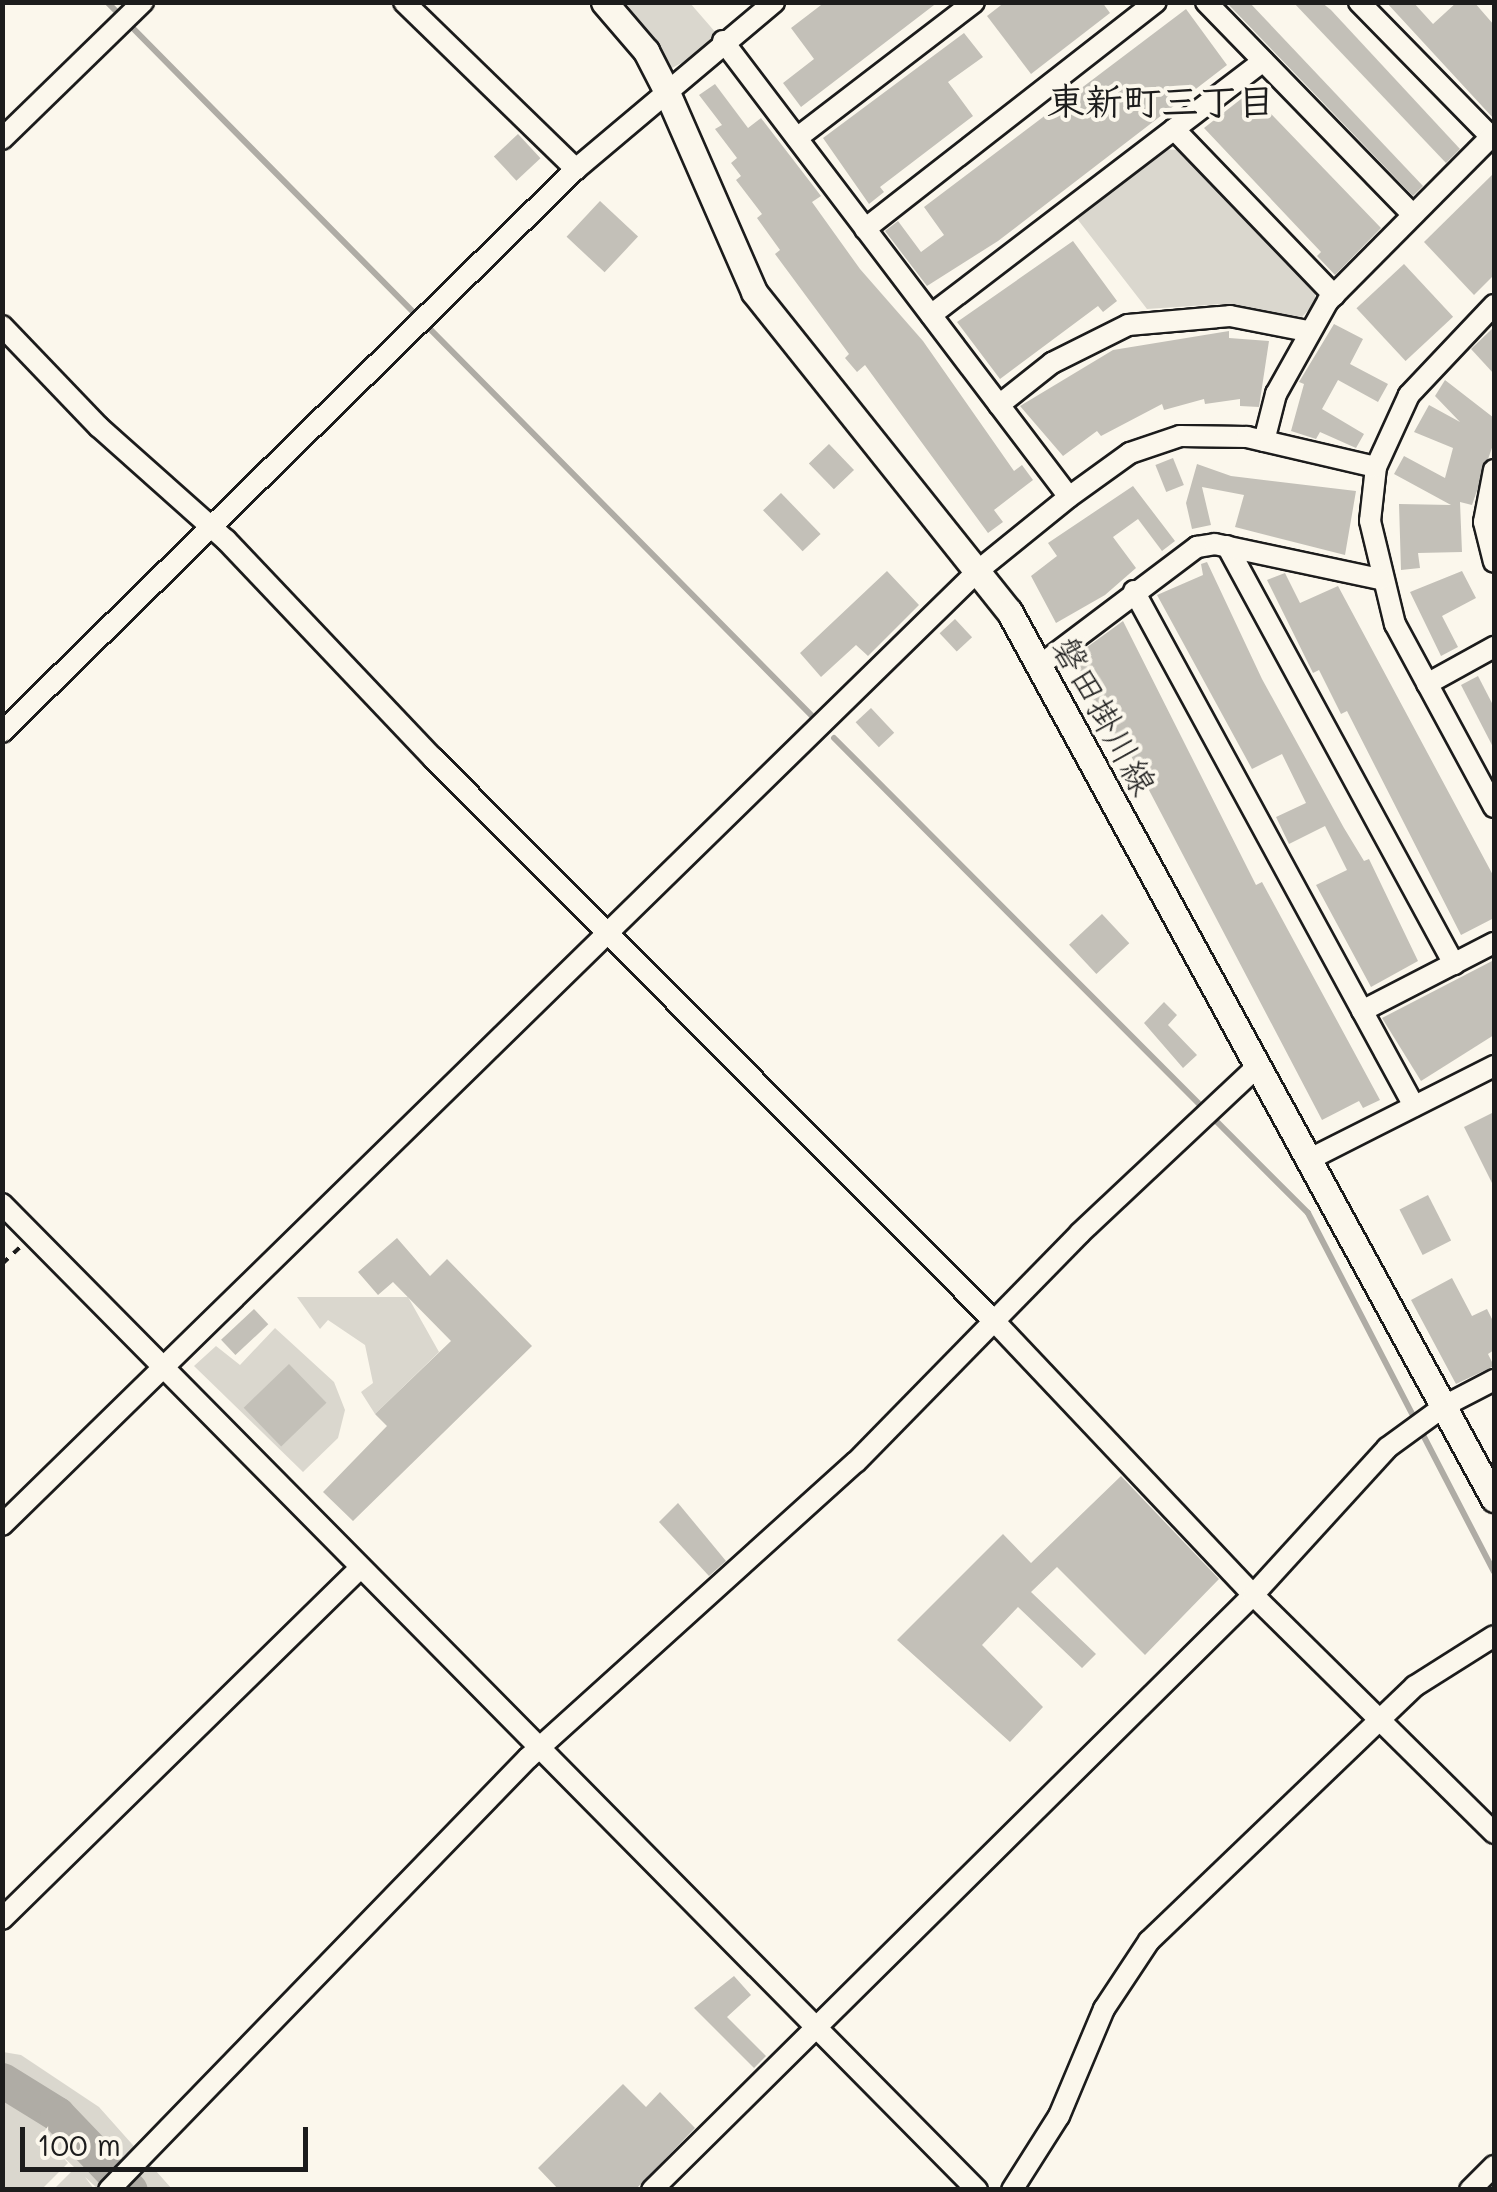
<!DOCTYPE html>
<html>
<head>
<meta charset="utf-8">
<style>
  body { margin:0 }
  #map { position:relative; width:1497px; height:2192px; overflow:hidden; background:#fbf7ec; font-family:Mali,"Klee One",sans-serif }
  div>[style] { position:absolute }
  .green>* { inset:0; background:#dad7ce }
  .stream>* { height:6px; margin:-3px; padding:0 3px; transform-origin:3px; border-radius:3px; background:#afaca5 }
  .river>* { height:35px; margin:-17.5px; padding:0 17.5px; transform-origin:17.5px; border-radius:17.5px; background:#afaca5 }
  .building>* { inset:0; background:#c3c0b8; transform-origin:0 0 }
  .path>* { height:4px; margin-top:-2px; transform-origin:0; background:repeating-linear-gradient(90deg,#1c1c1c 0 8px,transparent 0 16px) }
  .roads { filter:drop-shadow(2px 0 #1c1c1c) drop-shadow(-2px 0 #1c1c1c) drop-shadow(0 2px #1c1c1c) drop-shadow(0 -2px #1c1c1c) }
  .minor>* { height:20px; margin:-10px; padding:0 10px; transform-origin:10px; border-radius:10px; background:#fbf7ec }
  .major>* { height:25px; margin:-12.5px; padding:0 12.5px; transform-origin:12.5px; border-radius:12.5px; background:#fbf7ec }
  span { translate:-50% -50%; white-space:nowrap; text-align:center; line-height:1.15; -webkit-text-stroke:8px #fbf7ec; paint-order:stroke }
  .street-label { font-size:35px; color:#1c1c1c }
  .neighbourhood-label { font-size:38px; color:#1c1c1c; font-weight:700 }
  .frame { position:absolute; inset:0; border:5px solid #1c1c1c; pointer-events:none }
  .scale { position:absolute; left:20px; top:2127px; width:288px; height:45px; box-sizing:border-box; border:5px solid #1c1c1c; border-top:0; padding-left:12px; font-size:30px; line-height:35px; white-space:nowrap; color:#1c1c1c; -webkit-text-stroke:8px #fbf7ec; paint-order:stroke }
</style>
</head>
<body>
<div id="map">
  <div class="green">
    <i style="clip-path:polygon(626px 3px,690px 3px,723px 41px,672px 68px)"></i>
    <i style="clip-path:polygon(1163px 149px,1178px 150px,1314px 287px,1316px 302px,1302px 317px,1222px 304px,1147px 309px,1075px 216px)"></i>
    <i style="clip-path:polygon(297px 1297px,408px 1297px,439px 1352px,375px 1414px,361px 1392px,373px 1383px,365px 1345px,328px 1320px,320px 1329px)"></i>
    <i style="clip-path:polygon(275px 1328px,334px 1382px,345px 1410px,338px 1438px,303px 1472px,194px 1366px,216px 1346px,240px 1365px)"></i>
    <i style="clip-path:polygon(3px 2052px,21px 2055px,99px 2107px,172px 2189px,98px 2189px,85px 2177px,94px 2189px,54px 2189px,75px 2168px,56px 2150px,68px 2163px,42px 2189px,3px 2190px)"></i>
  </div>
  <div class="stream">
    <i style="left:107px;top:2px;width:1005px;rotate:45.36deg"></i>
    <i style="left:834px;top:738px;width:671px;rotate:45.06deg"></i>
    <i style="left:1308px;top:1213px;width:404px;rotate:62.6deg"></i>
  </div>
  <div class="river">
    <i style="left:2px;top:2080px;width:65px;rotate:31.7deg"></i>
    <i style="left:57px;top:2114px;width:105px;rotate:46.2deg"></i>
  </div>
  <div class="building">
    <i style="clip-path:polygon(825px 2px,938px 2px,801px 107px,783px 83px,814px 59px,791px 28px)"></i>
    <i style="clip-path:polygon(1005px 2px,1102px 2px,1110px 13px,1031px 74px,987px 16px)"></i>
    <i style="clip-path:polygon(1226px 2px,1249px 2px,1423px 186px,1413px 196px)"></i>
    <i style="clip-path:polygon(1293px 2px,1321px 2px,1331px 10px,1460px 149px,1446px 163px)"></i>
    <i style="clip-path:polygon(1386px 2px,1413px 2px,1433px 24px,1457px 2px,1474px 2px,1494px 25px,1494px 119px)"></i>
    <i style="clip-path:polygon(1186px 9px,1227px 65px,998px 241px,927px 286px,885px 231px,898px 221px,921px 252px,944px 235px,924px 207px)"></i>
    <i style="clip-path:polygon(964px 33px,983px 57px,948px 82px,973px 116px,880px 187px,884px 192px,869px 204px,823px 138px)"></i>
    <i style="clip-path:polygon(715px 84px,748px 128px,761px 118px,821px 196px,812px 202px,860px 269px,923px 341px,1014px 471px,1022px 465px,1033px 480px,994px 510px,1003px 522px,988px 533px,865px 365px,857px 372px,845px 358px,849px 354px,775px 254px,780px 250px,757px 218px,762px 214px,736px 180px,741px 176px,731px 163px,737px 158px,715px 129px,722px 125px,699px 95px)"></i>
    <i style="clip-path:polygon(1250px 92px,1381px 228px,1335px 275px,1317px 256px,1321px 252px,1204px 128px)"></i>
    <i style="left:518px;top:134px;width:33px;height:33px;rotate:47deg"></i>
    <i style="clip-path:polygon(1494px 173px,1494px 275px,1474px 295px,1424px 242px)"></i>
    <i style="left:600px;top:201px;width:52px;height:49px;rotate:43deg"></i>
    <i style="clip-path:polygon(1073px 241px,1117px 301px,1103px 312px,1098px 306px,1000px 379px,957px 322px)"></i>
    <i style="left:1404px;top:264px;width:72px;height:65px;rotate:47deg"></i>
    <i style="clip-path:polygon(1334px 324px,1363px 339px,1350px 364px,1388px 384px,1378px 402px,1338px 380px,1322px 409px,1364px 434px,1356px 448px,1320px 432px,1316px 439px,1291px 431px,1304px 384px,1299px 382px)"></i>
    <i style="clip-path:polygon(1494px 327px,1494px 374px,1471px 349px)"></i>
    <i style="clip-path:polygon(1229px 331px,1229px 338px,1269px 341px,1259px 407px,1240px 406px,1240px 399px,1205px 404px,1204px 399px,1164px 410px,1162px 404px,1101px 436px,1097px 431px,1063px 456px,1020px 406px,1113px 350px)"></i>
    <i style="clip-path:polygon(1445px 380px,1494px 418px,1494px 442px,1472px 505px,1460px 502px,1462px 552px,1418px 553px,1420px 568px,1401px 570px,1399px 504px,1451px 505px,1394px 474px,1404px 456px,1445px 478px,1453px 448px,1414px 432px,1429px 405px,1460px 422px,1435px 396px)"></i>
    <i style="left:829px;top:444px;width:36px;height:28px;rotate:46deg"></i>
    <i style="left:1173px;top:458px;width:29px;height:19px;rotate:68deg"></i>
    <i style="clip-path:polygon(1197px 464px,1231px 476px,1356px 491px,1345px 555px,1235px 527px,1244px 495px,1202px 487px,1211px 525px,1192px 529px,1186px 503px)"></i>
    <i style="clip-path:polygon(1133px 486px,1175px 541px,1162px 551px,1138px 519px,1113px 537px,1136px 568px,1105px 595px,1056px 623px,1031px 576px,1057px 556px,1048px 543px)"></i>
    <i style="left:781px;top:493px;width:57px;height:25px;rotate:46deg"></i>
    <i style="clip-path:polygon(1207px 562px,1262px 679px,1344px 828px,1364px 861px,1369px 859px,1418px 961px,1371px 987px,1316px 885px,1347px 870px,1325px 826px,1289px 844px,1276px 817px,1306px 803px,1282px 754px,1252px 769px,1157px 595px,1203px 575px,1201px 564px)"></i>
    <i style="clip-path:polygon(887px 571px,919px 605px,868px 656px,856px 645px,821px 677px,800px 653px)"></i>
    <i style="clip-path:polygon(1462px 571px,1476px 598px,1442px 616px,1458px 647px,1441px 656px,1410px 592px)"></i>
    <i style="clip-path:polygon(1285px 573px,1300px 603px,1338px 586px,1494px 877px,1494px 918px,1461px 935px,1347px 711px,1341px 714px,1319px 670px,1313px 673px,1267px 580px)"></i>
    <i style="left:955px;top:619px;width:25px;height:21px;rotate:47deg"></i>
    <i style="clip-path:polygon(1123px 621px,1256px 885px,1262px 882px,1380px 1100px,1363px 1108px,1359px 1101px,1322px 1120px,1129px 752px,1122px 755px,1101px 717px,1072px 658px)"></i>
    <i style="clip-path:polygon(1478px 676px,1494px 707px,1494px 749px,1461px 685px)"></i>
    <i style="left:871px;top:708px;width:34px;height:21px;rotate:47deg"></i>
    <i style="left:1102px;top:914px;width:40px;height:45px;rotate:47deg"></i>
    <i style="clip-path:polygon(1494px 960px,1494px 1035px,1421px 1081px,1382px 1018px)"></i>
    <i style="clip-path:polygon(1164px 1002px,1177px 1015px,1168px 1025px,1197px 1055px,1183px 1068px,1144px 1023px)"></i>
    <i style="clip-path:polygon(1494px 1112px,1494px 1187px,1464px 1127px)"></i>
    <i style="left:1428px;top:1195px;width:51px;height:32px;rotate:63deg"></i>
    <i style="clip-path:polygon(397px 1238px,430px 1276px,447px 1259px,532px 1346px,353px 1521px,323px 1492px,387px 1426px,375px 1414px,451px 1341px,393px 1282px,378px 1295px,358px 1272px)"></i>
    <i style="clip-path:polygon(1452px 1278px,1472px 1316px,1487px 1309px,1494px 1323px,1494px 1350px,1488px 1354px,1494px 1366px,1456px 1384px,1411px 1300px)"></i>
    <i style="left:254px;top:1309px;width:21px;height:45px;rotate:47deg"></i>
    <i style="left:289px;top:1364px;width:54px;height:63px;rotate:46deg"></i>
    <i style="clip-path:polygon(1121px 1476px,1219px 1579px,1145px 1655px,1057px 1567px,1031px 1592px,1096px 1654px,1082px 1668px,1018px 1607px,982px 1645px,1043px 1707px,1010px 1742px,897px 1640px,1003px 1534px,1031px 1563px)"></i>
    <i style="clip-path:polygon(678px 1503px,726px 1561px,709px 1576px,659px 1522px)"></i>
    <i style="clip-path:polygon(734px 1976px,751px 1995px,727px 2017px,766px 2056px,754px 2068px,694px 2008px)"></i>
    <i style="clip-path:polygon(623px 2084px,646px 2107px,660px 2092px,695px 2128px,635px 2190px,559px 2190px,538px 2168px)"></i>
  </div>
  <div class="path">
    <i style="left:2px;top:1264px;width:26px;rotate:-43deg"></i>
  </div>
  <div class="roads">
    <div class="minor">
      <i style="left:404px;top:2px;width:240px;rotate:44.2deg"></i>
      <i style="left:1206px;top:2px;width:297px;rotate:45.8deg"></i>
      <i style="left:1359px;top:2px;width:189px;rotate:45.6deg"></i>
      <i style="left:723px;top:41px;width:572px;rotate:52.81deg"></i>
      <i style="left:1174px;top:129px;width:231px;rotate:46.1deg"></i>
      <i style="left:797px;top:138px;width:223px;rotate:-37.5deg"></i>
      <i style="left:2px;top:139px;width:197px;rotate:-44.2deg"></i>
      <i style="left:865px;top:229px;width:369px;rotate:-38deg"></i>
      <i style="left:1494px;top:305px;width:124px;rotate:133.4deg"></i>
      <i style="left:1409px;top:395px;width:79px;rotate:114.6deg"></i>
      <i style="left:1376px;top:467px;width:54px;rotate:96.3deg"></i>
      <i style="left:1370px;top:521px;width:106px;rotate:76.4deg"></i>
      <i style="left:1395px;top:624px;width:208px;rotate:61.6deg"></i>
      <i style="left:931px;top:315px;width:418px;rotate:-37.4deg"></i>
      <i style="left:2px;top:326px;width:140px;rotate:46.2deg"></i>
      <i style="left:99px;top:427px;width:170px;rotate:41.7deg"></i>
      <i style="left:226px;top:540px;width:301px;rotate:46.5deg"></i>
      <i style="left:433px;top:758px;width:796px;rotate:45.1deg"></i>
      <i style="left:995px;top:1322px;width:376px;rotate:46.6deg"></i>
      <i style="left:1253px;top:1595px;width:339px;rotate:44.6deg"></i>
      <i style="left:999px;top:405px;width:68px;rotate:-38.4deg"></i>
      <i style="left:1052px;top:363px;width:85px;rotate:-26.6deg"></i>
      <i style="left:1128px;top:325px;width:102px;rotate:-5deg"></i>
      <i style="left:1230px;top:316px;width:78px;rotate:11deg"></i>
      <i style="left:1264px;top:441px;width:49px;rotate:-75.7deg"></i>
      <i style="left:1276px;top:394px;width:107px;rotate:-60.8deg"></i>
      <i style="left:1328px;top:301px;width:235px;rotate:-45.2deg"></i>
      <i style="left:1494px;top:470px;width:53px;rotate:100.9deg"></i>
      <i style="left:1484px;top:522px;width:41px;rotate:76deg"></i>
      <i style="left:1227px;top:546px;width:476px;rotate:61.5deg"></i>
      <i style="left:1134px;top:591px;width:586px;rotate:61.47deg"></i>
      <i style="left:1039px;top:666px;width:198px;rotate:-37deg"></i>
      <i style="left:1197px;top:547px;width:18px;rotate:-9deg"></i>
      <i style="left:1215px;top:544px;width:169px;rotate:12deg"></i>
      <i style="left:1427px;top:684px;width:77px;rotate:-28.9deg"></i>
      <i style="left:2px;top:732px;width:804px;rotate:-44.45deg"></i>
      <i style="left:576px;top:169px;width:259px;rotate:-40.1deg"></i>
      <i style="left:1362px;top:1011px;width:148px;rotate:-27.3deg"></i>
      <i style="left:1310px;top:1159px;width:206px;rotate:-26.8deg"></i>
      <i style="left:2px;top:1204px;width:1387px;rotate:45.32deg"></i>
      <i style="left:2px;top:1525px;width:1368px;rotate:-44.35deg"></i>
      <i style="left:980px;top:569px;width:114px;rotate:-39deg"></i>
      <i style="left:1069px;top:497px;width:75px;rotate:-35.8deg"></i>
      <i style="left:1130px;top:453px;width:53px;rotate:-18.8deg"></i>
      <i style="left:1180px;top:436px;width:67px;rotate:0.9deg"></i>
      <i style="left:1247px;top:437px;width:132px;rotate:13.1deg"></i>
      <i style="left:2px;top:1919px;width:501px;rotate:-44.43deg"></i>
      <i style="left:109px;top:2190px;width:602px;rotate:-45.88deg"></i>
      <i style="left:528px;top:1758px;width:442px;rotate:-42.1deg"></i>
      <i style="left:856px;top:1462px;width:320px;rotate:-45.6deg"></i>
      <i style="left:1080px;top:1233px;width:244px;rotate:-43.2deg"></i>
      <i style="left:652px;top:2190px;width:846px;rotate:-44.71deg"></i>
      <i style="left:1253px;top:1595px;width:199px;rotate:-47.6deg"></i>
      <i style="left:1387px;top:1448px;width:73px;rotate:-36.1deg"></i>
      <i style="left:1446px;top:1405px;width:54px;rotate:-27.5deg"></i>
      <i style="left:1012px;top:2190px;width:88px;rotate:-57.6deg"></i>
      <i style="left:1059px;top:2116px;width:116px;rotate:-67.2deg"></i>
      <i style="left:1104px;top:2009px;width:82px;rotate:-56.5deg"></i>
      <i style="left:1149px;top:1941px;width:368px;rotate:-43.8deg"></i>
      <i style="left:1415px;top:1686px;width:93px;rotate:-32.3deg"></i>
      <i style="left:1470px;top:2190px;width:34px;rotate:-45deg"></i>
    </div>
    <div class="major">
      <i style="left:604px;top:2px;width:65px;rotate:49.4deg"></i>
      <i style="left:646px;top:51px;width:42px;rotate:62.8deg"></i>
      <i style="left:665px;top:88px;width:223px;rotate:66.4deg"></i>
      <i style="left:754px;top:292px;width:408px;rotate:51.4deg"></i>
      <i style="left:1009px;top:611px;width:1012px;rotate:61.36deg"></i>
    </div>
  </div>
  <div class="street-label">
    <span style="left:1106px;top:715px;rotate:61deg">磐田掛川線</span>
  </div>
  <div class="neighbourhood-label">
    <span style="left:1161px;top:101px">東新町三丁目</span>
  </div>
  <div class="frame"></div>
  <div class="scale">100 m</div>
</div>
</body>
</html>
